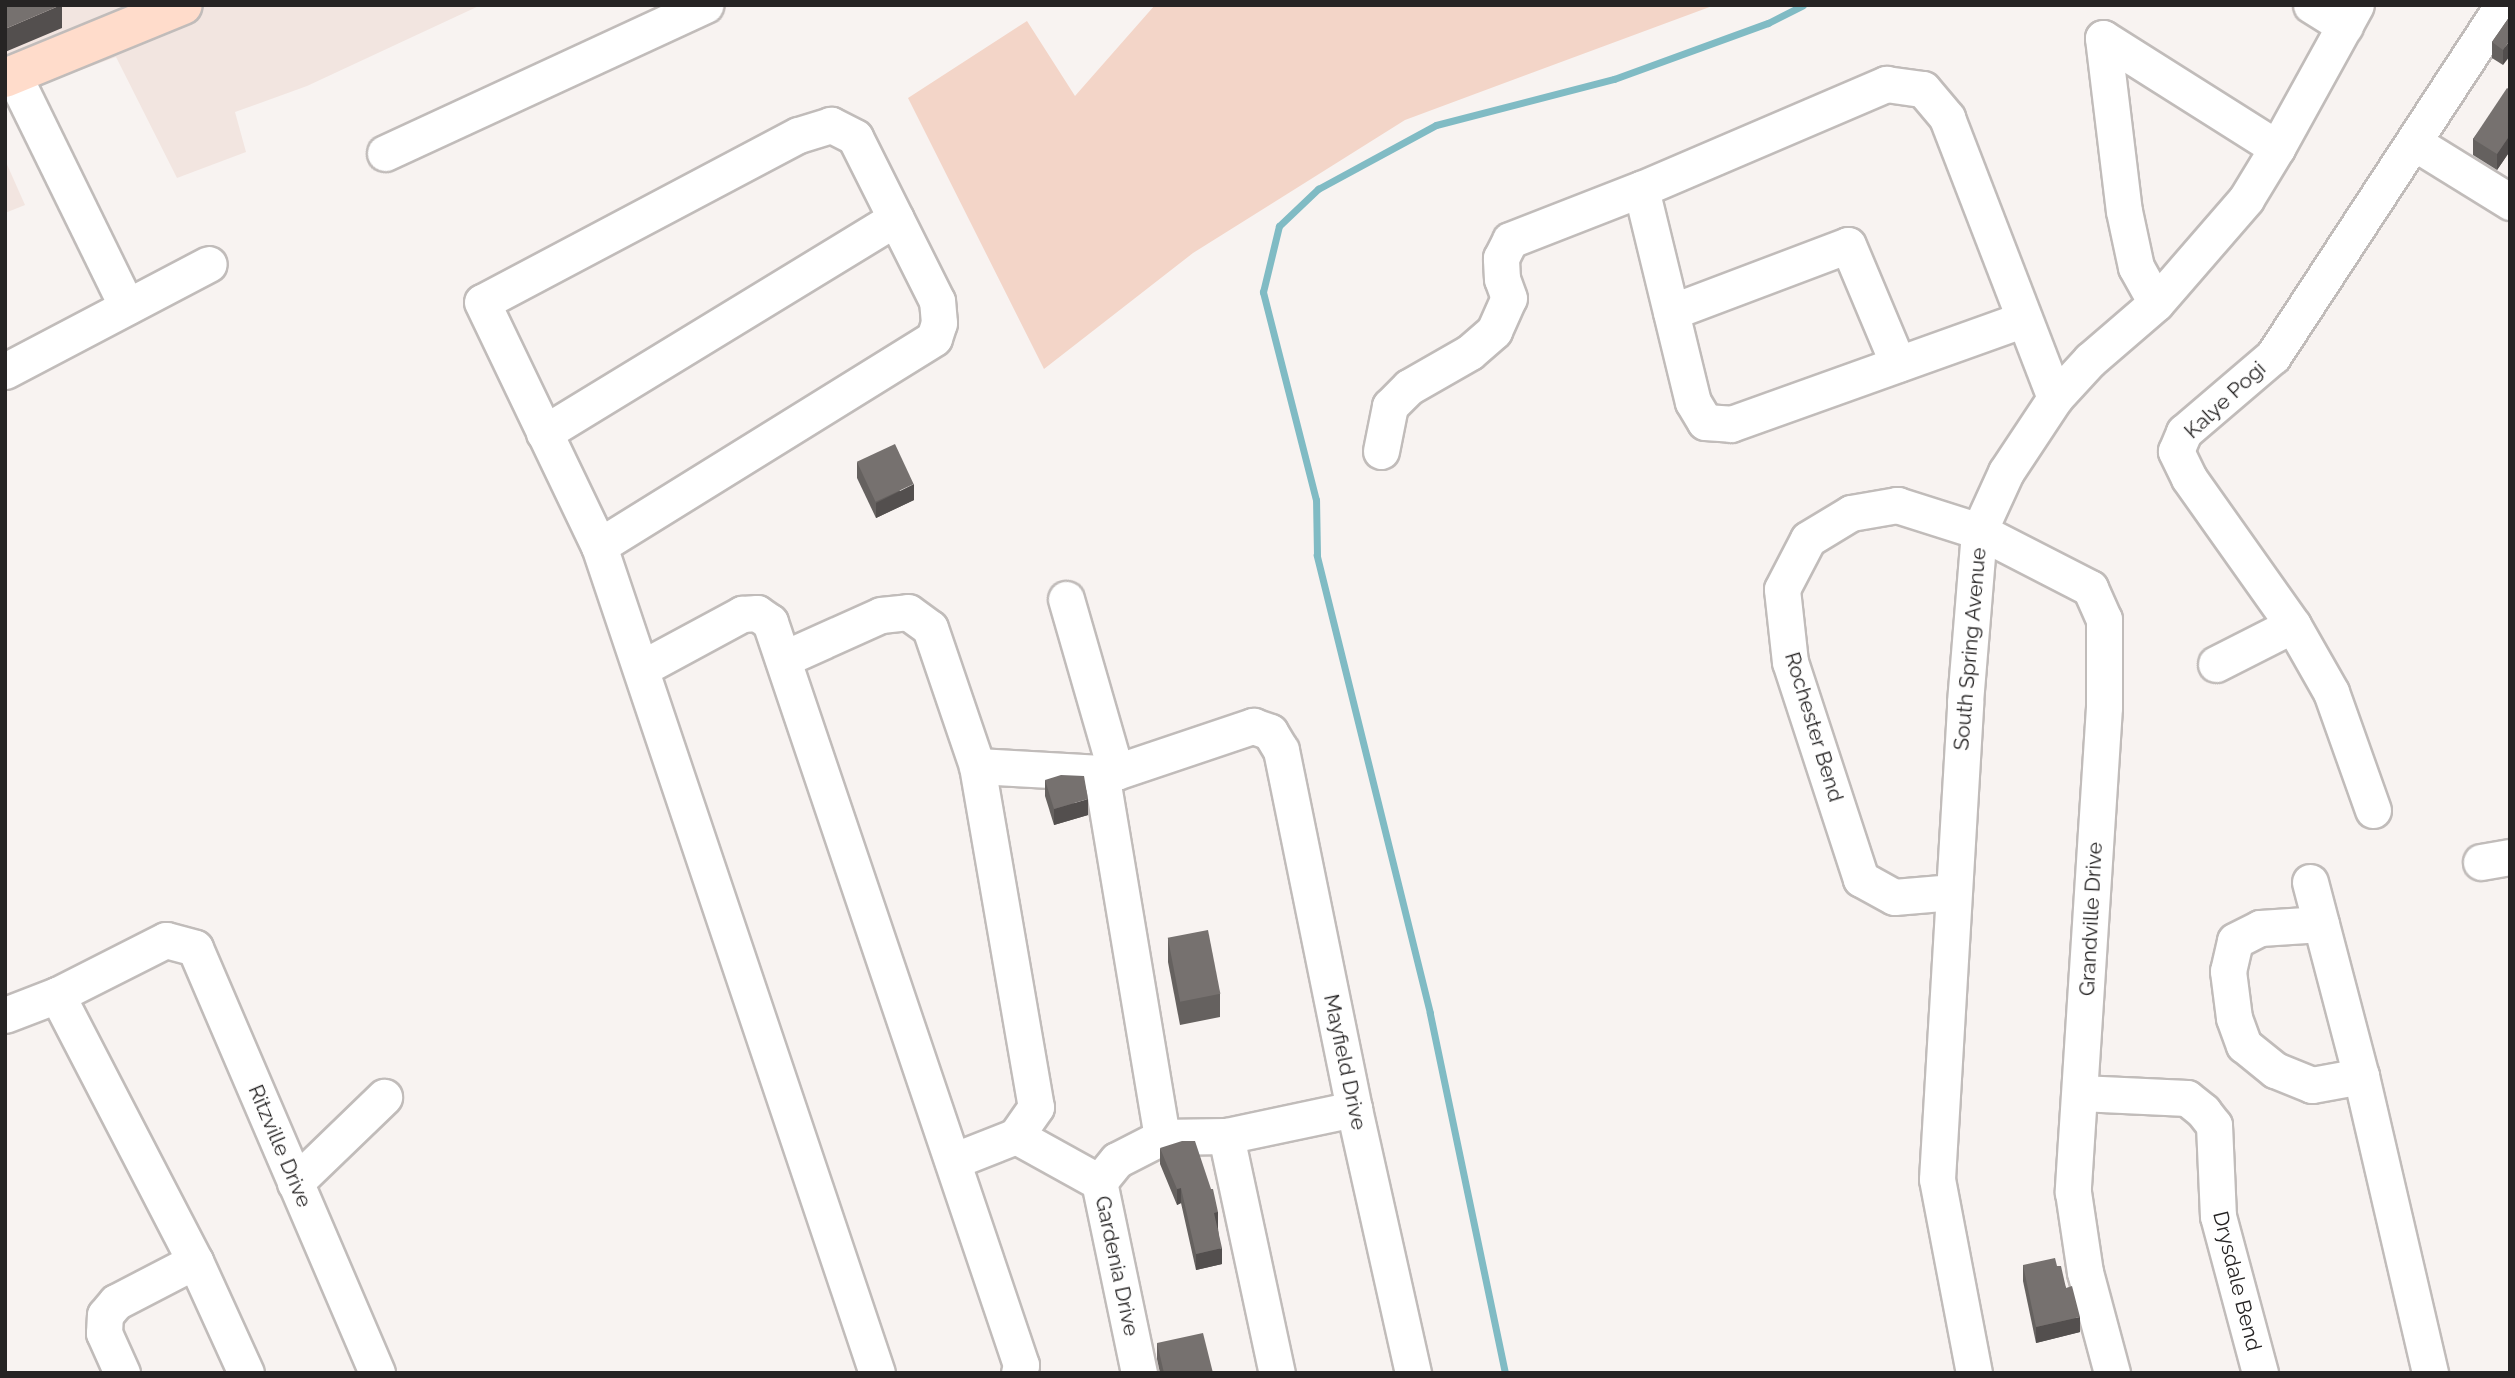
<!DOCTYPE html>
<html>
<head>
<meta charset="utf-8">
<style>
  body { margin:0 }
  #map { position:relative; width:2515px; height:1378px; overflow:hidden; background:#f8f3f1; font-family:Raleway,sans-serif }
  div>[style] { position:absolute }
  .built>* { inset:0; background:#f2e5e0 }
  .green>* { inset:0; background:#f3d5c8 }
  .stream>* { height:7px; margin:-3.5px; padding:0 3.5px; transform-origin:3.5px; border-radius:3.5px; background:#80bbc4 }
  .roads { filter:drop-shadow(2px 0 #c1bcba) drop-shadow(-2px 0 #c1bcba) drop-shadow(0 2px #c1bcba) drop-shadow(0 -2px #c1bcba) }
  .minor>* { height:35px; margin:-17.5px; padding:0 17.5px; transform-origin:17.5px; border-radius:17.5px; background:#fff }
  .major>* { height:38px; margin:-19px; padding:0 19px; transform-origin:19px; border-radius:19px; background:#ffdccb }
  .wall>* { inset:0; background:#65615f }
  .shaded-wall>* { inset:0; background:#534f4e; transform-origin:0 0 }
  .building>* { inset:0; background:#76716f; transform-origin:0 0 }
  span { translate:-50% -50%; white-space:nowrap; text-align:center; line-height:1.15; -webkit-text-stroke:5px #fff; paint-order:stroke }
  .street-label { font-size:21px; color:#262424 }
  .frame { position:absolute; inset:0; border:7px solid #262424; pointer-events:none }
</style>
</head>
<body>
<div id="map">
  <div class="built">
    <i style="clip-path:polygon(5px 5px,481px 5px,307px 86px,235px 112px,246px 152px,177px 178px,116px 57px,5px 98px)"></i>
    <i style="clip-path:polygon(5px 160px,25px 205px,5px 213px)"></i>
  </div>
  <div class="green">
    <i style="clip-path:polygon(1155px 5px,1715px 5px,1405px 120px,1193px 253px,1044px 369px,908px 98px,1027px 21px,1075px 96px)"></i>
  </div>
  <div class="stream">
    <i style="left:1505px;top:1373px;width:368px;rotate:-101.8deg"></i>
    <i style="left:1430px;top:1013px;width:472px;rotate:-103.9deg"></i>
    <i style="left:1317px;top:555px;width:55px;rotate:-91deg"></i>
    <i style="left:1316px;top:500px;width:215px;rotate:-104.3deg"></i>
    <i style="left:1263px;top:292px;width:68px;rotate:-76.4deg"></i>
    <i style="left:1279px;top:226px;width:54px;rotate:-43.5deg"></i>
    <i style="left:1318px;top:189px;width:134px;rotate:-28.5deg"></i>
    <i style="left:1436px;top:125px;width:184px;rotate:-14.5deg"></i>
    <i style="left:1614px;top:79px;width:164px;rotate:-20deg"></i>
    <i style="left:1768px;top:23px;width:39px;rotate:-27deg"></i>
  </div>
  <div class="roads">
    <div class="minor">
      <i style="left:2311px;top:5px;width:40px;rotate:32deg"></i>
      <i style="left:2103px;top:38px;width:174px;rotate:83.1deg"></i>
      <i style="left:2124px;top:211px;width:57px;rotate:77.9deg"></i>
      <i style="left:2136px;top:267px;width:41px;rotate:60.9deg"></i>
      <i style="left:2103px;top:38px;width:206px;rotate:32.3deg"></i>
      <i style="left:13px;top:74px;width:259px;rotate:63.9deg"></i>
      <i style="left:2415px;top:143px;width:112px;rotate:31.8deg"></i>
      <i style="left:385px;top:153px;width:353px;rotate:-24.8deg"></i>
      <i style="left:1641px;top:189px;width:219px;rotate:76.3deg"></i>
      <i style="left:1693px;top:402px;width:23px;rotate:59deg"></i>
      <i style="left:1705px;top:422px;width:26px;rotate:4deg"></i>
      <i style="left:1731px;top:424px;width:311px;rotate:-19.7deg"></i>
      <i style="left:1671px;top:312px;width:189px;rotate:-20.7deg"></i>
      <i style="left:1848px;top:245px;width:129px;rotate:67.2deg"></i>
      <i style="left:5px;top:371px;width:230px;rotate:-27.7deg"></i>
      <i style="left:544px;top:433px;width:412px;rotate:-31.4deg"></i>
      <i style="left:1381px;top:451px;width:46px;rotate:-78.7deg"></i>
      <i style="left:1390px;top:406px;width:27px;rotate:-45deg"></i>
      <i style="left:1409px;top:387px;width:70px;rotate:-29.8deg"></i>
      <i style="left:1470px;top:352px;width:32px;rotate:-41deg"></i>
      <i style="left:1494px;top:331px;width:36px;rotate:-66deg"></i>
      <i style="left:1509px;top:298px;width:20px;rotate:-110deg"></i>
      <i style="left:1502px;top:279px;width:21px;rotate:-93deg"></i>
      <i style="left:1501px;top:258px;width:20px;rotate:-63deg"></i>
      <i style="left:1510px;top:240px;width:141px;rotate:-21.3deg"></i>
      <i style="left:1641px;top:189px;width:267px;rotate:-23.2deg"></i>
      <i style="left:1886px;top:84px;width:37px;rotate:8deg"></i>
      <i style="left:1923px;top:89px;width:38px;rotate:50deg"></i>
      <i style="left:1947px;top:118px;width:300px;rotate:68.9deg"></i>
      <i style="left:599px;top:546px;width:394px;rotate:-31.8deg"></i>
      <i style="left:934px;top:338px;width:16px;rotate:-72deg"></i>
      <i style="left:939px;top:323px;width:22px;rotate:-95deg"></i>
      <i style="left:937px;top:301px;width:183px;rotate:-116.6deg"></i>
      <i style="left:855px;top:137px;width:27px;rotate:-153deg"></i>
      <i style="left:831px;top:125px;width:34px;rotate:163deg"></i>
      <i style="left:798px;top:135px;width:357px;rotate:152.1deg"></i>
      <i style="left:482px;top:302px;width:271px;rotate:64.4deg"></i>
      <i style="left:599px;top:546px;width:872px;rotate:71.42deg"></i>
      <i style="left:1066px;top:599px;width:180px;rotate:73.9deg"></i>
      <i style="left:783px;top:659px;width:107px;rotate:-24.2deg"></i>
      <i style="left:881px;top:615px;width:27px;rotate:-6deg"></i>
      <i style="left:908px;top:612px;width:27px;rotate:36deg"></i>
      <i style="left:930px;top:628px;width:146px;rotate:71.2deg"></i>
      <i style="left:977px;top:766px;width:346px;rotate:80.2deg"></i>
      <i style="left:1036px;top:1107px;width:35px;rotate:125deg"></i>
      <i style="left:1016px;top:1136px;width:68px;rotate:158.4deg"></i>
      <i style="left:2216px;top:664px;width:86px;rotate:-26.9deg"></i>
      <i style="left:642px;top:668px;width:114px;rotate:-28.4deg"></i>
      <i style="left:742px;top:614px;width:15px;rotate:-4deg"></i>
      <i style="left:757px;top:613px;width:16px;rotate:35deg"></i>
      <i style="left:770px;top:622px;width:784px;rotate:71.33deg"></i>
      <i style="left:1021px;top:1365px;width:8px;rotate:104deg"></i>
      <i style="left:977px;top:766px;width:124px;rotate:3.2deg"></i>
      <i style="left:2373px;top:810px;width:125px;rotate:-109.6deg"></i>
      <i style="left:2331px;top:692px;width:77px;rotate:-119.6deg"></i>
      <i style="left:2293px;top:625px;width:180px;rotate:-125.3deg"></i>
      <i style="left:2189px;top:478px;width:30px;rotate:-116deg"></i>
      <i style="left:2176px;top:451px;width:21px;rotate:-67deg"></i>
      <i style="left:2184px;top:432px;width:117px;rotate:-40.5deg"></i>
      <i style="left:2273px;top:356px;width:420px;rotate:-56.8deg"></i>
      <i style="left:2481px;top:862px;width:29px;rotate:-10deg"></i>
      <i style="left:2310px;top:882px;width:201px;rotate:75.3deg"></i>
      <i style="left:2361px;top:1076px;width:305px;rotate:76.9deg"></i>
      <i style="left:1953px;top:892px;width:59px;rotate:175.2deg"></i>
      <i style="left:1894px;top:897px;width:38px;rotate:-151deg"></i>
      <i style="left:1861px;top:879px;width:228px;rotate:-108.1deg"></i>
      <i style="left:1790px;top:662px;width:73px;rotate:-96.3deg"></i>
      <i style="left:1782px;top:589px;width:56px;rotate:-62.5deg"></i>
      <i style="left:1808px;top:539px;width:50px;rotate:-31.2deg"></i>
      <i style="left:1851px;top:513px;width:47px;rotate:-9.9deg"></i>
      <i style="left:1897px;top:505px;width:86px;rotate:17.6deg"></i>
      <i style="left:1979px;top:531px;width:125px;rotate:27.2deg"></i>
      <i style="left:2090px;top:588px;width:34px;rotate:66deg"></i>
      <i style="left:2104px;top:619px;width:88px;rotate:90deg"></i>
      <i style="left:2104px;top:707px;width:486px;rotate:93.7deg"></i>
      <i style="left:2073px;top:1192px;width:81px;rotate:81.5deg"></i>
      <i style="left:2085px;top:1272px;width:105px;rotate:75deg"></i>
      <i style="left:2321px;top:924px;width:61px;rotate:176.2deg"></i>
      <i style="left:2260px;top:928px;width:28px;rotate:153deg"></i>
      <i style="left:2235px;top:941px;width:31px;rotate:103deg"></i>
      <i style="left:2228px;top:971px;width:47px;rotate:82.7deg"></i>
      <i style="left:2234px;top:1018px;width:29px;rotate:70deg"></i>
      <i style="left:2244px;top:1045px;width:40px;rotate:39deg"></i>
      <i style="left:2275px;top:1070px;width:40px;rotate:22deg"></i>
      <i style="left:2312px;top:1085px;width:50px;rotate:-10.4deg"></i>
      <i style="left:57px;top:995px;width:300px;rotate:62.6deg"></i>
      <i style="left:195px;top:1261px;width:123px;rotate:65.5deg"></i>
      <i style="left:5px;top:1015px;width:56px;rotate:-21deg"></i>
      <i style="left:57px;top:995px;width:122px;rotate:-26.8deg"></i>
      <i style="left:166px;top:940px;width:30px;rotate:15deg"></i>
      <i style="left:195px;top:948px;width:462px;rotate:66.8deg"></i>
      <i style="left:2080px;top:1093px;width:107px;rotate:2.7deg"></i>
      <i style="left:2187px;top:1098px;width:21px;rotate:39deg"></i>
      <i style="left:2203px;top:1111px;width:18px;rotate:52deg"></i>
      <i style="left:2214px;top:1125px;width:91px;rotate:87.5deg"></i>
      <i style="left:2218px;top:1216px;width:163px;rotate:75deg"></i>
      <i style="left:1016px;top:1136px;width:95px;rotate:29deg"></i>
      <i style="left:1226px;top:1136px;width:242px;rotate:77.9deg"></i>
      <i style="left:1162px;top:1137px;width:369px;rotate:-99.5deg"></i>
      <i style="left:1101px;top:773px;width:15px;rotate:-4deg"></i>
      <i style="left:1116px;top:772px;width:145px;rotate:-18.6deg"></i>
      <i style="left:1253px;top:726px;width:18px;rotate:19deg"></i>
      <i style="left:1270px;top:732px;width:21px;rotate:59deg"></i>
      <i style="left:1281px;top:750px;width:366px;rotate:78.5deg"></i>
      <i style="left:1354px;top:1109px;width:271px;rotate:77.4deg"></i>
      <i style="left:295px;top:1183px;width:124px;rotate:-44deg"></i>
      <i style="left:122px;top:1373px;width:44px;rotate:-114.2deg"></i>
      <i style="left:104px;top:1333px;width:18px;rotate:-87deg"></i>
      <i style="left:105px;top:1315px;width:17px;rotate:-50deg"></i>
      <i style="left:116px;top:1302px;width:89px;rotate:-27.4deg"></i>
      <i style="left:1139px;top:1373px;width:195px;rotate:-101.8deg"></i>
      <i style="left:1099px;top:1182px;width:28px;rotate:-51deg"></i>
      <i style="left:1117px;top:1160px;width:51px;rotate:-27.1deg"></i>
      <i style="left:1162px;top:1137px;width:64px;rotate:-0.9deg"></i>
      <i style="left:1226px;top:1136px;width:131px;rotate:-11.9deg"></i>
      <i style="left:1974px;top:1373px;width:197px;rotate:-100.8deg"></i>
      <i style="left:1937px;top:1179px;width:478px;rotate:-86.6deg"></i>
      <i style="left:1965px;top:702px;width:172px;rotate:-85.3deg"></i>
      <i style="left:1979px;top:531px;width:65px;rotate:-65.4deg"></i>
      <i style="left:2006px;top:472px;width:89px;rotate:-56.5deg"></i>
      <i style="left:2055px;top:398px;width:52px;rotate:-47.4deg"></i>
      <i style="left:2090px;top:360px;width:87px;rotate:-40.8deg"></i>
      <i style="left:2156px;top:303px;width:138px;rotate:-49.1deg"></i>
      <i style="left:2246px;top:199px;width:60px;rotate:-58.7deg"></i>
      <i style="left:2277px;top:148px;width:163px;rotate:-61.1deg"></i>
    </div>
    <div class="major">
      <i style="left:5px;top:78px;width:192px;rotate:-22.3deg"></i>
    </div>
  </div>
  <div class="wall">
    <i style="clip-path:polygon(2510px 16px,2503px 65px,2492px 58px,2492px 42px)"></i>
    <i style="clip-path:polygon(2510px 90px,2510px 151px,2497px 170px,2473px 155px,2473px 139px)"></i>
    <i style="clip-path:polygon(857px 462px,914px 500px,876px 518px,857px 478px)"></i>
    <i style="clip-path:polygon(1045px 780px,1088px 815px,1054px 825px,1045px 796px)"></i>
    <i style="clip-path:polygon(1168px 938px,1220px 994px,1220px 1017px,1180px 1025px,1168px 962px)"></i>
    <i style="clip-path:polygon(1160px 1148px,1218px 1228px,1222px 1264px,1196px 1270px,1181px 1203px,1177px 1205px,1160px 1164px)"></i>
    <i style="clip-path:polygon(2023px 1265px,2057px 1266px,2066px 1288px,2080px 1332px,2036px 1343px,2023px 1281px)"></i>
    <i style="clip-path:polygon(1157px 1343px,1213px 1373px,1160px 1373px,1157px 1359px)"></i>
  </div>
  <div class="shaded-wall">
    <i style="clip-path:polygon(61px 5px,62px 5px,62px 28px,5px 52px,5px 29px)"></i>
    <i style="clip-path:polygon(2510px 40px,2510px 56px,2503px 65px,2503px 50px)"></i>
    <i style="clip-path:polygon(2510px 135px,2510px 151px,2497px 170px,2497px 154px)"></i>
    <i style="clip-path:polygon(914px 484px,914px 500px,876px 518px,876px 503px)"></i>
    <i style="clip-path:polygon(1088px 799px,1088px 815px,1054px 825px,1054px 809px)"></i>
    <i style="clip-path:polygon(1181px 1188px,1181px 1203px,1177px 1205px,1177px 1189px)"></i>
    <i style="left:1218px;top:1212px;width:16px;height:4px;rotate:90deg"></i>
    <i style="clip-path:polygon(1222px 1248px,1222px 1264px,1196px 1270px,1196px 1254px)"></i>
    <i style="clip-path:polygon(2080px 1317px,2080px 1332px,2036px 1343px,2036px 1327px)"></i>
  </div>
  <div class="building">
    <i style="clip-path:polygon(5px 5px,61px 5px,5px 29px)"></i>
    <i style="clip-path:polygon(2510px 16px,2510px 40px,2503px 50px,2492px 42px)"></i>
    <i style="clip-path:polygon(2507px 88px,2510px 90px,2510px 135px,2497px 154px,2473px 139px)"></i>
    <i style="left:895px;top:444px;width:44px;height:42px;rotate:65deg"></i>
    <i style="clip-path:polygon(1061px 775px,1084px 776px,1088px 799px,1054px 809px,1045px 780px)"></i>
    <i style="left:1208px;top:930px;width:65px;height:41px;rotate:79deg"></i>
    <i style="clip-path:polygon(1182px 1141px,1195px 1141px,1211px 1189px,1213px 1189px,1218px 1212px,1214px 1213px,1222px 1248px,1196px 1254px,1181px 1188px,1177px 1189px,1160px 1148px)"></i>
    <i style="clip-path:polygon(2055px 1258px,2057px 1266px,2061px 1266px,2066px 1288px,2072px 1286px,2080px 1317px,2036px 1327px,2023px 1265px)"></i>
    <i style="clip-path:polygon(1203px 1333px,1213px 1373px,1164px 1373px,1157px 1343px)"></i>
  </div>
  <div class="street-label">
    <span style="left:2225px;top:400px;rotate:-43deg">Kalye Pogi</span>
    <span style="left:1970px;top:649px;rotate:-85deg">South Spring Avenue</span>
    <span style="left:1814px;top:727px;rotate:73deg">Rochester Bend</span>
    <span style="left:2091px;top:919px;rotate:-87deg">Grandville Drive</span>
    <span style="left:1345px;top:1062px;rotate:78deg">Mayfield Drive</span>
    <span style="left:280px;top:1146px;rotate:67deg">Ritzville Drive</span>
    <span style="left:1117px;top:1266px;rotate:78deg">Gardenia Drive</span>
    <span style="left:2237px;top:1281px;rotate:76deg">Drysdale Bend</span>
  </div>
  <div class="frame"></div>
</div>
</body>
</html>
